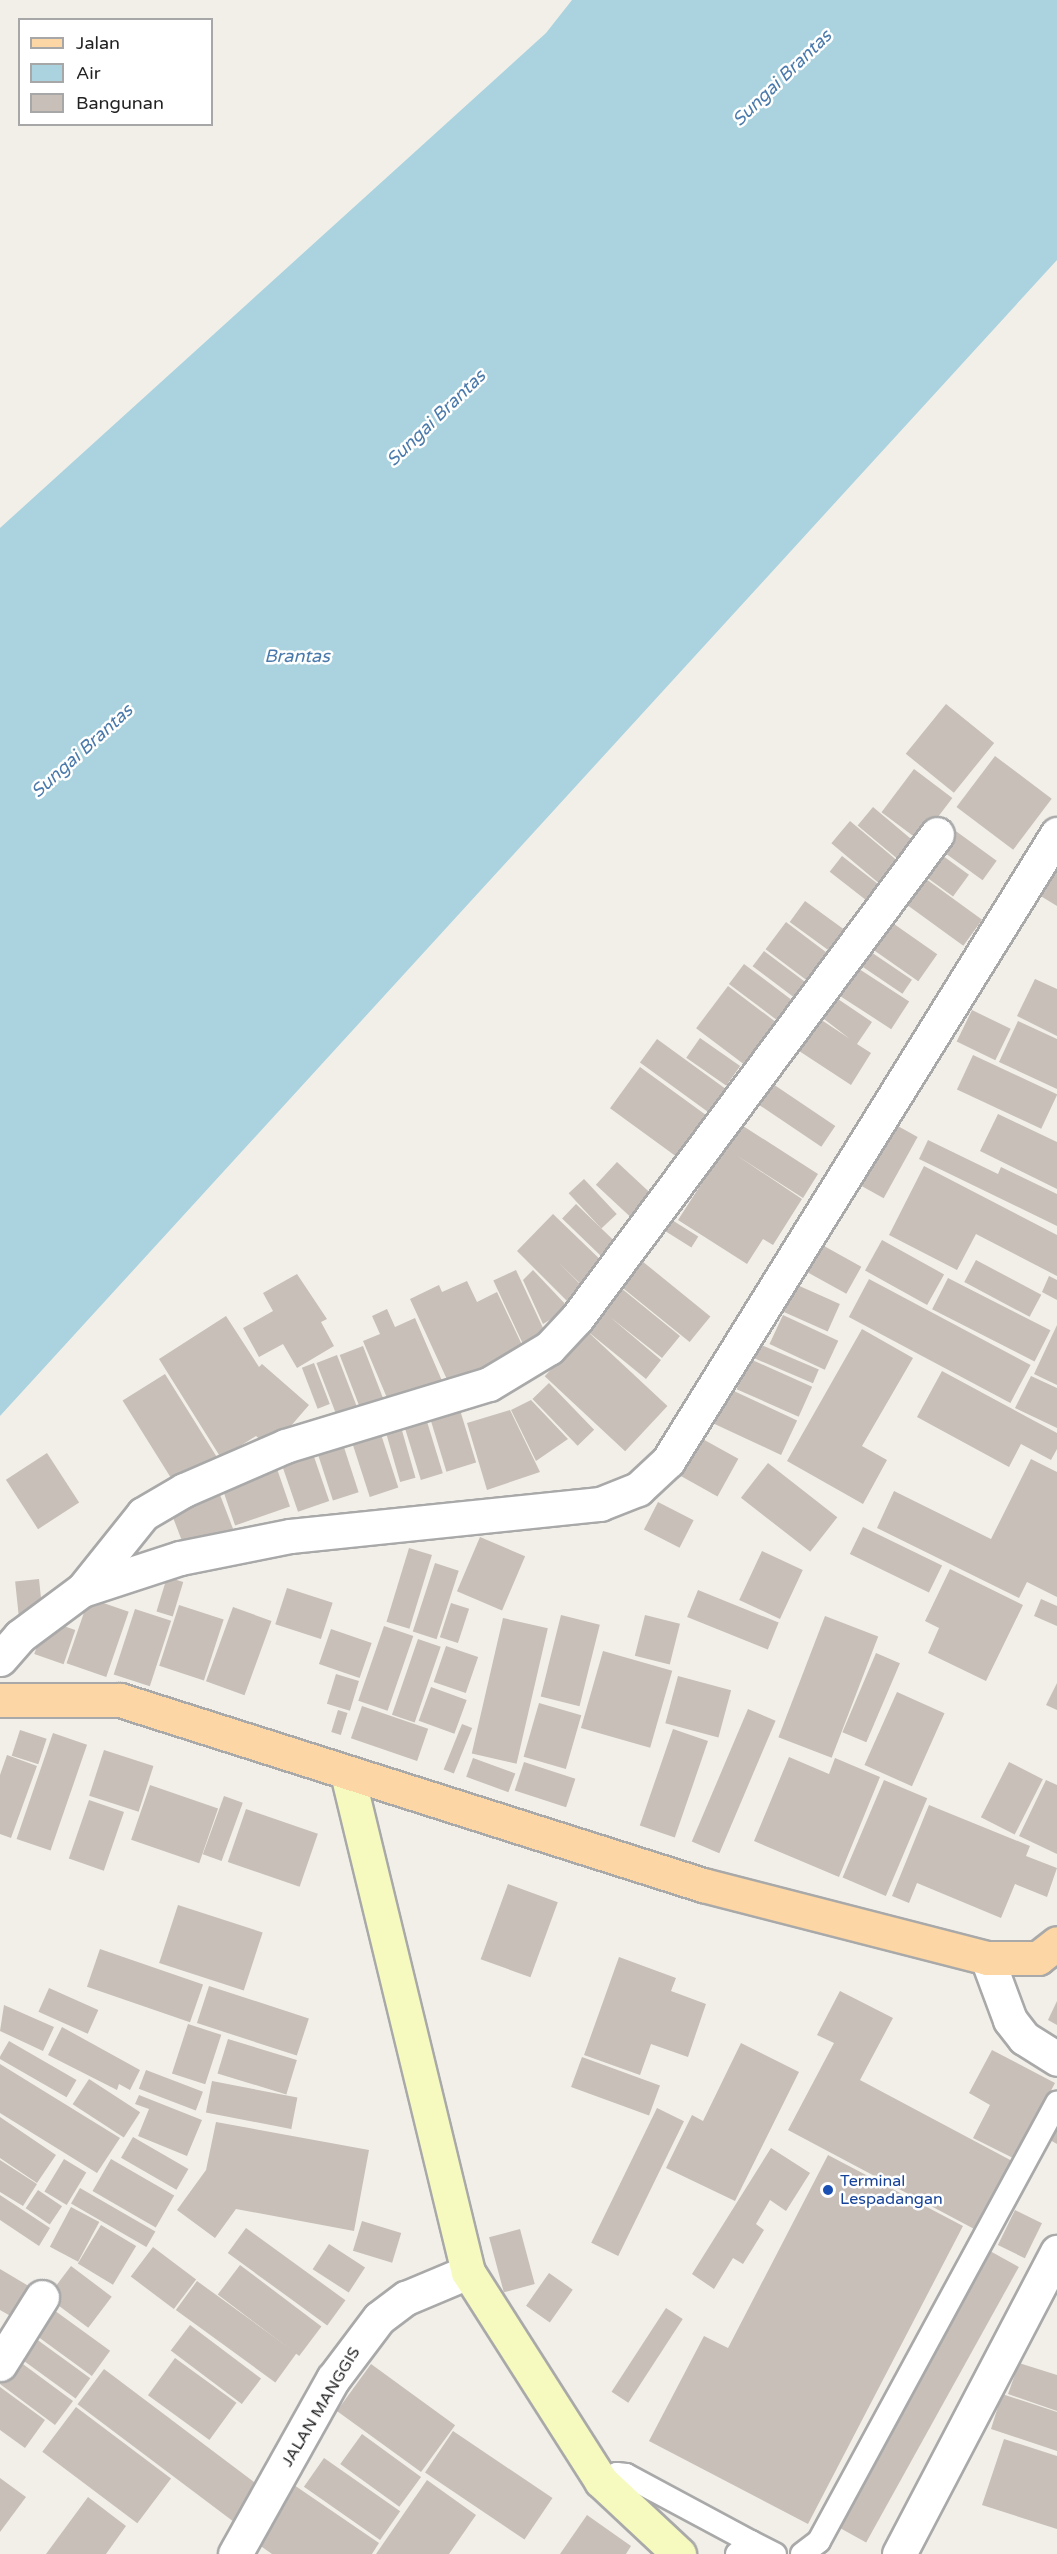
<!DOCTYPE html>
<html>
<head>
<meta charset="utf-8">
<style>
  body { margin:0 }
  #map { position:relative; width:1057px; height:2554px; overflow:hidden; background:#f2efe9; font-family:"Varela Round",sans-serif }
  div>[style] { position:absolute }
  .water>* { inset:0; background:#aad3df }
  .building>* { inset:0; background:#c7bfb8; transform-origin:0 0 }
  .roads { filter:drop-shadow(2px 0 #a9a9a9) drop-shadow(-2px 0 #a9a9a9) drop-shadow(0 2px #a9a9a9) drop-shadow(0 -2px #a9a9a9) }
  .lane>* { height:22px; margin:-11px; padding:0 11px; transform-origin:11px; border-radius:11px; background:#fff }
  .street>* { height:33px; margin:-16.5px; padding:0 16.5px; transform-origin:16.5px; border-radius:16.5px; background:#fff }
  .secondary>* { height:33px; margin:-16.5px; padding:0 16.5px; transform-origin:16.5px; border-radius:16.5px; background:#f7fabf }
  .primary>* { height:33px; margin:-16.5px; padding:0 16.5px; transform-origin:16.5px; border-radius:16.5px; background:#fcd6a4 }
  .dots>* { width:16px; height:16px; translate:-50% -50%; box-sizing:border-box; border:3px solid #fff; border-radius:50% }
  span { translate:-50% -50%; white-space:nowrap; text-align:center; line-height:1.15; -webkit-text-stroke:5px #fff; paint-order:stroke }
  .transit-label { font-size:16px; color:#164399 }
  .left { translate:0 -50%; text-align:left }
  .street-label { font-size:16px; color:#222 }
  .water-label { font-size:18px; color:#4a7aab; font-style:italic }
  .legend { position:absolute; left:18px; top:18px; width:195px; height:108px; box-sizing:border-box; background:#fff; border:2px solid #a7a7a7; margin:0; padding:8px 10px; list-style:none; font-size:18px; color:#222 }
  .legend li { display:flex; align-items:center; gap:12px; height:30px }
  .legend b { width:30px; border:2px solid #a7a7a7 }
</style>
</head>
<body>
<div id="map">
  <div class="water">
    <i style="clip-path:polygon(572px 0,1057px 0,1057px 260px,0 1416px,0 528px,546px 33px)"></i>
  </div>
  <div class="building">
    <i style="left:946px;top:704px;width:62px;height:64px;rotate:39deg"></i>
    <i style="left:995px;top:756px;width:71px;height:64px;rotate:37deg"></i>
    <i style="left:914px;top:769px;width:48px;height:54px;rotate:37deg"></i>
    <i style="left:873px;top:807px;width:61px;height:24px;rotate:40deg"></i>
    <i style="left:850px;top:821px;width:70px;height:29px;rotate:40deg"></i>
    <i style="left:953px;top:829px;width:54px;height:24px;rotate:36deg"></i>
    <i style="left:939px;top:853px;width:37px;height:27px;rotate:36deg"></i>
    <i style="left:842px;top:856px;width:46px;height:20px;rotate:38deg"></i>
    <i style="clip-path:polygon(1057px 864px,1057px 906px,1039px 895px)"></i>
    <i style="left:915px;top:871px;width:83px;height:32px;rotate:36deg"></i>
    <i style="left:805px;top:901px;width:53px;height:26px;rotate:36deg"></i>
    <i style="left:884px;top:917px;width:65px;height:33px;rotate:35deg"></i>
    <i style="left:786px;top:922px;width:59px;height:34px;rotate:37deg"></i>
    <i style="left:868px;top:950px;width:53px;height:17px;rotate:34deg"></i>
    <i style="left:764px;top:951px;width:60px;height:19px;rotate:37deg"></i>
    <i style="left:744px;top:964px;width:69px;height:25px;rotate:37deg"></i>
    <i style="left:853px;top:965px;width:67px;height:33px;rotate:33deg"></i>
    <i style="clip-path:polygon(1035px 979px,1057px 989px,1057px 1036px,1017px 1016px)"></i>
    <i style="left:728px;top:986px;width:69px;height:53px;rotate:37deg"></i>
    <i style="clip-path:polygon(838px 999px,872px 1022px,857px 1044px,871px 1053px,851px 1085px,793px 1047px,814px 1015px,850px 1039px,824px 1019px)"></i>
    <i style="left:972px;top:1010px;width:43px;height:35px;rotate:26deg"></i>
    <i style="clip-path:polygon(1018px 1021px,1057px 1039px,1057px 1089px,999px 1062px)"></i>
    <i style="left:700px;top:1038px;width:49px;height:24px;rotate:35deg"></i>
    <i style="left:657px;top:1039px;width:91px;height:29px;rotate:36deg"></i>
    <i style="left:973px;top:1055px;width:93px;height:38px;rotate:25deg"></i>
    <i style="left:640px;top:1067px;width:87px;height:51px;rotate:36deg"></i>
    <i style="left:764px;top:1078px;width:86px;height:25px;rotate:34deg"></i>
    <i style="clip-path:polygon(998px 1114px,1057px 1142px,1057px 1189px,980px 1151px)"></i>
    <i style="left:887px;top:1120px;width:35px;height:70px;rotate:29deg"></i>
    <i style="clip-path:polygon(740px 1124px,818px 1174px,803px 1198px,736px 1155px,802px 1199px,773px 1245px,763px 1239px,747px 1264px,678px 1220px)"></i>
    <i style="clip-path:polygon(928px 1140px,998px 1174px,1001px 1167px,1057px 1194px,1057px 1226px,919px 1159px)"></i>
    <i style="left:617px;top:1162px;width:50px;height:31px;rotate:43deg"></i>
    <i style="clip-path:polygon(924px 1166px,1057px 1235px,1057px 1276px,976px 1234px,957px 1270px,889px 1235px)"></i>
    <i style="left:584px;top:1179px;width:48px;height:21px;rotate:47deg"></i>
    <i style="left:576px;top:1204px;width:62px;height:20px;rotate:44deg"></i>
    <i style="clip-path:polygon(553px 1214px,607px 1266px,586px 1289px,559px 1263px,585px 1289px,570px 1304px,517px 1251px)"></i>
    <i style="left:672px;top:1220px;width:31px;height:13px;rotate:32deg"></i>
    <i style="left:882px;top:1240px;width:71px;height:35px;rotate:29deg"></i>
    <i style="left:815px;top:1241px;width:53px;height:31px;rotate:29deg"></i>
    <i style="left:976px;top:1260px;width:74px;height:25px;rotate:28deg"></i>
    <i style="left:642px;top:1261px;width:88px;height:33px;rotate:39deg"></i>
    <i style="left:516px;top:1270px;width:75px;height:25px;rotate:65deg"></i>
    <i style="clip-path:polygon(533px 1270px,569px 1308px,543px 1324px,523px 1280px)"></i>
    <i style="clip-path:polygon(297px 1274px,327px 1319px,321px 1322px,334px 1346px,297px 1368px,283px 1344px,259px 1357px,243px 1328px,273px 1311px,263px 1293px)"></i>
    <i style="clip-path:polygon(1049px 1276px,1057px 1280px,1057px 1300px,1042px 1292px)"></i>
    <i style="left:948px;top:1278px;width:115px;height:35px;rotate:27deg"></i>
    <i style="left:869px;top:1279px;width:183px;height:43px;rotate:28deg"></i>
    <i style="left:786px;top:1280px;width:59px;height:30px;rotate:24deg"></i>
    <i style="clip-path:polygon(467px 1281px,477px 1302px,497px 1292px,524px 1349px,450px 1386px,410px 1299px,439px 1285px,442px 1292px)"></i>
    <i style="clip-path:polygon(621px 1288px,680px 1336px,662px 1358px,610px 1317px,661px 1360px,646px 1379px,586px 1330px)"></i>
    <i style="clip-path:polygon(387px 1309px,395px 1327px,415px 1318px,443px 1383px,390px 1405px,363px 1341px,380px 1334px,372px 1316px)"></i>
    <i style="left:783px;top:1315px;width:61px;height:32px;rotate:25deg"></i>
    <i style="clip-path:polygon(226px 1316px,259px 1367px,262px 1364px,309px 1405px,271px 1449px,256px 1436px,221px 1458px,159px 1359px)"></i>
    <i style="clip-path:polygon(1057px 1325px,1057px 1385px,1034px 1374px)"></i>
    <i style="clip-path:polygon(862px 1329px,913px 1358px,862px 1446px,887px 1460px,863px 1504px,787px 1461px)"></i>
    <i style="left:587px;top:1331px;width:110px;height:62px;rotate:43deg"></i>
    <i style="left:759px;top:1344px;width:65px;height:15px;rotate:23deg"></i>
    <i style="left:363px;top:1346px;width:59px;height:25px;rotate:69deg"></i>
    <i style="left:337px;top:1355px;width:55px;height:22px;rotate:69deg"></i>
    <i style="left:750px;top:1359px;width:68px;height:33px;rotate:24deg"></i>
    <i style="left:314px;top:1363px;width:44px;height:13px;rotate:69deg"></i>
    <i style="clip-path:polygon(942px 1371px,1057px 1433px,1057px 1449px,1051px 1460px,1021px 1444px,1009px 1467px,917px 1417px)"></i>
    <i style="left:165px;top:1374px;width:99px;height:50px;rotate:58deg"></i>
    <i style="clip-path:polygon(1031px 1376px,1057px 1388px,1057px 1428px,1015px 1408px)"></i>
    <i style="left:549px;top:1383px;width:65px;height:23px;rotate:46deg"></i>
    <i style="left:721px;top:1385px;width:84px;height:38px;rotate:25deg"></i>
    <i style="clip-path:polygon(531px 1400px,568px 1439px,536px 1461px,511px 1410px)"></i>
    <i style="left:460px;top:1410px;width:55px;height:31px;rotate:73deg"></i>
    <i style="clip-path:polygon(510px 1410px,540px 1472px,487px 1490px,467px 1423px)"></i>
    <i style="left:425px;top:1415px;width:61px;height:23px;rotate:73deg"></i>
    <i style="left:399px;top:1420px;width:60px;height:16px;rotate:74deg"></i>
    <i style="left:377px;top:1422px;width:69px;height:30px;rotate:72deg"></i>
    <i style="left:699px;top:1437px;width:45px;height:43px;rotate:29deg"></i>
    <i style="left:341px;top:1438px;width:57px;height:27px;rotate:72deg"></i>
    <i style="left:311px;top:1448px;width:56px;height:33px;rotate:71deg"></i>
    <i style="left:47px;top:1453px;width:59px;height:49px;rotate:57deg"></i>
    <i style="clip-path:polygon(1031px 1459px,1057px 1472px,1057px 1597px,1027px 1582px,1019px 1598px,877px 1528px,894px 1491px,991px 1539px)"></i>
    <i style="left:275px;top:1463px;width:46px;height:58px;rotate:71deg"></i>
    <i style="left:768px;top:1463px;width:88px;height:44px;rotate:38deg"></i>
    <i style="left:217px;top:1487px;width:45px;height:52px;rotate:69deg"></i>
    <i style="left:658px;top:1502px;width:40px;height:31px;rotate:27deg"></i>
    <i style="left:863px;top:1527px;width:88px;height:30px;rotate:26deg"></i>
    <i style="left:480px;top:1537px;width:49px;height:59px;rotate:23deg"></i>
    <i style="left:409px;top:1548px;width:24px;height:77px;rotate:17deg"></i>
    <i style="left:762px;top:1551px;width:45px;height:54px;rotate:25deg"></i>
    <i style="left:435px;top:1563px;width:25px;height:72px;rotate:18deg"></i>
    <i style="clip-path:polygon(950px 1569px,1023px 1605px,986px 1681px,928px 1653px,939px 1628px,925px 1621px)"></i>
    <i style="left:167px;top:1577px;width:17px;height:36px;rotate:17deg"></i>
    <i style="left:39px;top:1579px;width:37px;height:24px;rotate:84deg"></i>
    <i style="left:287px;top:1588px;width:48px;height:38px;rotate:18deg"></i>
    <i style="left:698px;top:1590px;width:87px;height:29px;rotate:22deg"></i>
    <i style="left:89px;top:1598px;width:42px;height:69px;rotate:19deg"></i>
    <i style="clip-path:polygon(1041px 1599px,1057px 1606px,1057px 1626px,1034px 1616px)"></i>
    <i style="left:451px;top:1603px;width:19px;height:36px;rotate:18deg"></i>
    <i style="left:179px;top:1605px;width:47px;height:64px;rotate:18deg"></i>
    <i style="left:233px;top:1607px;width:41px;height:79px;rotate:20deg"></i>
    <i style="left:135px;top:1609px;width:38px;height:69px;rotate:18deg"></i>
    <i style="left:561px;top:1615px;width:40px;height:84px;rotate:14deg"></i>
    <i style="left:645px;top:1615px;width:36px;height:42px;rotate:14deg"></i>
    <i style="left:825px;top:1616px;width:57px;height:130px;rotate:21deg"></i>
    <i style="left:503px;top:1618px;width:46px;height:139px;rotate:13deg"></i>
    <i style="left:46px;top:1620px;width:31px;height:36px;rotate:19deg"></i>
    <i style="left:384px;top:1626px;width:31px;height:79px;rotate:19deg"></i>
    <i style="left:331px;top:1629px;width:43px;height:37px;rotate:19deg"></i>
    <i style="left:418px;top:1639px;width:24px;height:80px;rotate:19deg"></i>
    <i style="left:446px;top:1646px;width:34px;height:38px;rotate:19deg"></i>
    <i style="left:603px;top:1651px;width:72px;height:80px;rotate:16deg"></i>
    <i style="left:876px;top:1653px;width:26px;height:86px;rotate:23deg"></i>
    <i style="left:336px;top:1674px;width:24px;height:31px;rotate:17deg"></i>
    <i style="left:678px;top:1676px;width:55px;height:49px;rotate:15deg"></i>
    <i style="clip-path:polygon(1057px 1683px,1057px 1710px,1046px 1705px)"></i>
    <i style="left:431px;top:1687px;width:38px;height:36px;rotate:20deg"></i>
    <i style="left:897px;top:1692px;width:52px;height:80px;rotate:24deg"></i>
    <i style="left:539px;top:1703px;width:44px;height:56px;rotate:16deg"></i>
    <i style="left:362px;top:1706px;width:70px;height:34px;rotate:19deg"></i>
    <i style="left:748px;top:1709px;width:30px;height:144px;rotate:23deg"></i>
    <i style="left:338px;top:1710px;width:10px;height:23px;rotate:17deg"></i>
    <i style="left:462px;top:1724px;width:11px;height:49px;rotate:22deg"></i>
    <i style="left:673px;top:1729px;width:37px;height:102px;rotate:19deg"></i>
    <i style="left:20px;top:1730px;width:28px;height:27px;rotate:18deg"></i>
    <i style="left:53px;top:1733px;width:36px;height:112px;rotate:19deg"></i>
    <i style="left:104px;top:1750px;width:52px;height:48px;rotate:18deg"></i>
    <i style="clip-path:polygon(7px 1755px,37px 1766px,11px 1838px,0 1834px,0 1775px)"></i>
    <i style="clip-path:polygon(789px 1757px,829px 1774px,835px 1758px,880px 1777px,839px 1877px,754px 1841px)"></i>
    <i style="left:473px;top:1758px;width:45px;height:20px;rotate:20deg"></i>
    <i style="left:524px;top:1762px;width:54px;height:30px;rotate:18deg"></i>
    <i style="left:1009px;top:1762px;width:38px;height:62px;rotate:27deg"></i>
    <i style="left:884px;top:1780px;width:47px;height:106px;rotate:23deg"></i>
    <i style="clip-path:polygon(1046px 1780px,1057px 1785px,1057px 1854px,1019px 1836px)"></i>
    <i style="left:150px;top:1785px;width:72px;height:58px;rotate:19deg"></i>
    <i style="left:224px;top:1796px;width:20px;height:62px;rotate:20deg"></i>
    <i style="left:89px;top:1800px;width:37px;height:62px;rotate:19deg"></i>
    <i style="clip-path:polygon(929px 1805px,1030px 1846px,1026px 1856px,1057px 1868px,1047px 1897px,1015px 1884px,1001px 1918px,917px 1883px,909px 1903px,892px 1896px)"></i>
    <i style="left:246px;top:1809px;width:76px;height:56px;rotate:19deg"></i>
    <i style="left:508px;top:1884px;width:53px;height:80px;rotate:20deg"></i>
    <i style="left:178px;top:1905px;width:89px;height:61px;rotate:18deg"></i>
    <i style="left:100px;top:1949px;width:109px;height:40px;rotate:19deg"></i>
    <i style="clip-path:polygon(619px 1957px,676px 1978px,671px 1991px,706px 2004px,688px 2057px,651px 2044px,640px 2075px,584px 2055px)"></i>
    <i style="left:209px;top:1986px;width:105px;height:39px;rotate:18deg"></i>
    <i style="left:49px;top:1988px;width:54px;height:26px;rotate:24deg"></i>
    <i style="clip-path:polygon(840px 1991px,893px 2018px,860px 2080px,1014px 2162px,978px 2231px,788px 2130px,834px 2043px,817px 2035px)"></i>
    <i style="clip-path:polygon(1057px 2001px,1057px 2025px,1048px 2020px)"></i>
    <i style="clip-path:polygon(4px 2005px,54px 2027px,43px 2051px,0 2031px)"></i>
    <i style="left:188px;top:2024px;width:35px;height:52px;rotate:18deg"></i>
    <i style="clip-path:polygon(62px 2027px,140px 2070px,130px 2090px,119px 2084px,117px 2090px,48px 2055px)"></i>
    <i style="left:228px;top:2039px;width:72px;height:36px;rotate:17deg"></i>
    <i style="left:9px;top:2041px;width:78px;height:20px;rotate:30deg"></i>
    <i style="clip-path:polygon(741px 2043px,799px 2072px,735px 2201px,666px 2168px,692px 2115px,703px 2121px)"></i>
    <i style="clip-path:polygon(992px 2050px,1055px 2083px,1015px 2159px,973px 2138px,990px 2105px,969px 2093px)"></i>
    <i style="left:582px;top:2057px;width:83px;height:32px;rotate:20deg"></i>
    <i style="clip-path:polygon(0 2064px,120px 2138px,97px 2173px,0 2113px)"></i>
    <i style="left:146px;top:2070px;width:61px;height:20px;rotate:21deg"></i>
    <i style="left:89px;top:2079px;width:61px;height:30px;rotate:33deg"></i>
    <i style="left:212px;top:2081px;width:87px;height:32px;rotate:11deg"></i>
    <i style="clip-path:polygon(139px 2095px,202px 2120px,187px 2156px,138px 2136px,149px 2109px,135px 2104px)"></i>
    <i style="left:657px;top:2108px;width:30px;height:150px;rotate:26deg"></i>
    <i style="clip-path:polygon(0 2117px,56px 2155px,37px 2183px,0 2158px)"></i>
    <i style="clip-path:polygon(216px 2122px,369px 2150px,354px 2231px,236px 2209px,215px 2238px,177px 2210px,206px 2170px)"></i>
    <i style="clip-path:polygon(1057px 2128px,1057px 2144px,1050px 2140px)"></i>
    <i style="left:133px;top:2137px;width:64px;height:24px;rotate:30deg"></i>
    <i style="clip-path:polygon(771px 2148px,810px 2173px,786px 2211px,770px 2200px,756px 2224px,764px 2230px,743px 2264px,733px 2258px,714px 2289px,692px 2274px)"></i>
    <i style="clip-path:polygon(828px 2155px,963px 2226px,808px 2524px,649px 2441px,704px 2336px,728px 2348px)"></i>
    <i style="left:64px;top:2159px;width:26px;height:38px;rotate:31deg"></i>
    <i style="left:111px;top:2159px;width:73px;height:37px;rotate:30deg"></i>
    <i style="clip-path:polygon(0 2160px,37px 2184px,23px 2206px,0 2192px)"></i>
    <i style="left:80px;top:2188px;width:87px;height:18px;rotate:30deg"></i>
    <i style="left:38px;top:2190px;width:29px;height:22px;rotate:34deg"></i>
    <i style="clip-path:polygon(0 2195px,50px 2228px,39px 2246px,0 2220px)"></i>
    <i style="left:71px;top:2207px;width:32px;height:45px;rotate:28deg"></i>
    <i style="left:1015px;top:2210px;width:30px;height:39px;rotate:26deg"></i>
    <i style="left:362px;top:2221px;width:41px;height:31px;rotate:17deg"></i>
    <i style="left:101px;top:2225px;width:41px;height:45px;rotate:31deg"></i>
    <i style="left:246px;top:2228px;width:123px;height:31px;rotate:36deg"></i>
    <i style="left:520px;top:2229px;width:57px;height:32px;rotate:75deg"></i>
    <i style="left:329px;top:2244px;width:43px;height:30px;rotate:33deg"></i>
    <i style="left:153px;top:2247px;width:54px;height:37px;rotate:37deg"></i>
    <i style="left:990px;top:2251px;width:33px;height:315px;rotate:29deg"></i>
    <i style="left:240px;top:2265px;width:102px;height:37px;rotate:37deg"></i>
    <i style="left:71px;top:2266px;width:51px;height:39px;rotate:37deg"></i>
    <i style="clip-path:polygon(0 2269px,32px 2288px,14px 2318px,0 2310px)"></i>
    <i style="left:549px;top:2273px;width:29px;height:40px;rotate:35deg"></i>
    <i style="left:197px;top:2281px;width:123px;height:36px;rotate:36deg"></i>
    <i style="left:47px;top:2305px;width:78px;height:31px;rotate:36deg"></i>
    <i style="left:666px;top:2308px;width:20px;height:100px;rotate:33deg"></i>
    <i style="left:190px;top:2325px;width:89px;height:32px;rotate:37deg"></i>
    <i style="left:28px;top:2333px;width:77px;height:25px;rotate:36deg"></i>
    <i style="clip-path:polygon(12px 2356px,73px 2401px,55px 2425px,0 2384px,0 2372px)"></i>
    <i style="left:175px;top:2358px;width:76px;height:46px;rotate:36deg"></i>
    <i style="clip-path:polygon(1019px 2363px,1057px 2375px,1057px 2411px,1008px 2394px)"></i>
    <i style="left:371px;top:2364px;width:104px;height:58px;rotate:36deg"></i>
    <i style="left:104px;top:2369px;width:196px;height:44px;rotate:37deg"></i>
    <i style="clip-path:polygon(0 2387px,45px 2420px,25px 2448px,0 2430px)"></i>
    <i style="clip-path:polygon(1002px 2394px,1057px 2412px,1057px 2451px,991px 2429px)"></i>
    <i style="left:76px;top:2407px;width:119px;height:56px;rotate:37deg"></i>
    <i style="left:453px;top:2431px;width:120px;height:50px;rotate:34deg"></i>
    <i style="left:362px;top:2434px;width:73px;height:37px;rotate:36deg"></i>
    <i style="clip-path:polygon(1004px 2439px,1057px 2456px,1057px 2529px,982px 2505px)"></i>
    <i style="left:324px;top:2458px;width:93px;height:35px;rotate:35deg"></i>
    <i style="clip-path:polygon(0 2478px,26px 2497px,0 2532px)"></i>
    <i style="clip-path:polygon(427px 2480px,476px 2515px,449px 2554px,376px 2554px)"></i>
    <i style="clip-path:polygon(294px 2485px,379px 2543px,372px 2554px,272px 2554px,255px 2542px)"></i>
    <i style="clip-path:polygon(88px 2497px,126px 2526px,106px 2554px,46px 2554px)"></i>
    <i style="clip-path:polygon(587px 2515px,631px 2546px,626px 2554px,560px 2554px)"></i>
  </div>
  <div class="roads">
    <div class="lane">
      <i style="left:601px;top:2481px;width:17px;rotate:-24deg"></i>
      <i style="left:617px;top:2474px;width:9px;rotate:6deg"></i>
      <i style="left:626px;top:2475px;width:142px;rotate:28.2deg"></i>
      <i style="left:737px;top:2554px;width:18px;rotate:-41deg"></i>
      <i style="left:751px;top:2542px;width:27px;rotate:27deg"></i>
      <i style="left:802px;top:2554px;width:21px;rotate:-37deg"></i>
      <i style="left:819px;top:2541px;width:499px;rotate:-61.5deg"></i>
    </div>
    <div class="street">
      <i style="left:83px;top:1589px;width:96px;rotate:-51.3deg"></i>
      <i style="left:143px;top:1514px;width:48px;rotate:-30.3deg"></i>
      <i style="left:184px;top:1490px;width:110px;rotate:-23.5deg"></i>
      <i style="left:285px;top:1446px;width:213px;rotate:-16.9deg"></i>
      <i style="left:489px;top:1384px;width:70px;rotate:-31deg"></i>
      <i style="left:549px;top:1348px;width:41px;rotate:-47deg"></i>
      <i style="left:577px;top:1318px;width:603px;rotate:-53.36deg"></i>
      <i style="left:0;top:1659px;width:30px;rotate:-49deg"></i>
      <i style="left:20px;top:1636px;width:77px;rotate:-36.6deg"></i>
      <i style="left:82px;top:1590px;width:103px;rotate:-18.1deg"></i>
      <i style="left:180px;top:1558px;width:112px;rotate:-11.3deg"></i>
      <i style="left:290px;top:1536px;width:312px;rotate:-5.9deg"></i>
      <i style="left:600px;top:1504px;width:41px;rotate:-21.5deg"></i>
      <i style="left:638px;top:1489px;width:41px;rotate:-43deg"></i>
      <i style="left:668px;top:1461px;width:738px;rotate:-58.18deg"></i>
      <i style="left:987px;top:1958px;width:66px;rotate:69.6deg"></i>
      <i style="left:1010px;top:2020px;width:23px;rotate:52deg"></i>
      <i style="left:1024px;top:2038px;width:39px;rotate:32deg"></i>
      <i style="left:0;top:2364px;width:79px;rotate:-57.9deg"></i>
      <i style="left:235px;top:2554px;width:201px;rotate:-60.8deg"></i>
      <i style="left:333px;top:2379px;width:76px;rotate:-53deg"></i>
      <i style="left:379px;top:2318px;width:34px;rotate:-37deg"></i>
      <i style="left:406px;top:2298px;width:67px;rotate:-22.8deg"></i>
      <i style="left:899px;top:2554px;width:341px;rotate:-62.4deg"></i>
    </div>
    <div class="secondary">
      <i style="left:347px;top:1773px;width:513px;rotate:76.37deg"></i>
      <i style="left:468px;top:2272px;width:248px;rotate:57.5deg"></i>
      <i style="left:601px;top:2481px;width:107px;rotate:43.1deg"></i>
    </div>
    <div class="primary">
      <i style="left:0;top:1700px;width:120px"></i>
      <i style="left:120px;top:1700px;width:612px;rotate:17.61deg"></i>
      <i style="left:703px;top:1885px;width:293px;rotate:14.4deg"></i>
      <i style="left:987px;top:1958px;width:51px"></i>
      <i style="left:1038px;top:1958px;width:24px;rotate:-38deg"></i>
    </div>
  </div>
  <div class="dots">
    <i style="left:828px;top:2190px;background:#1a4fb4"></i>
  </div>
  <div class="transit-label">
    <span class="left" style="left:840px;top:2190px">Terminal<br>Lespadangan</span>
  </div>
  <div class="street-label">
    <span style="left:321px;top:2407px;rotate:-59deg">JALAN MANGGIS</span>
  </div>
  <div class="water-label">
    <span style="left:782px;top:78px;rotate:-44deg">Sungai Brantas</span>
    <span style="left:436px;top:418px;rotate:-44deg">Sungai Brantas</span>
    <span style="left:297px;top:656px">Brantas</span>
    <span style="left:82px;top:751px;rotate:-42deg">Sungai Brantas</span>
  </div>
  <ul class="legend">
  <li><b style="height:8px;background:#fcd6a4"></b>Jalan</li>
  <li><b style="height:16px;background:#aad3df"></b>Air</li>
  <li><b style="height:16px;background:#c7bfb8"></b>Bangunan</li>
  </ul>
</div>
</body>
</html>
